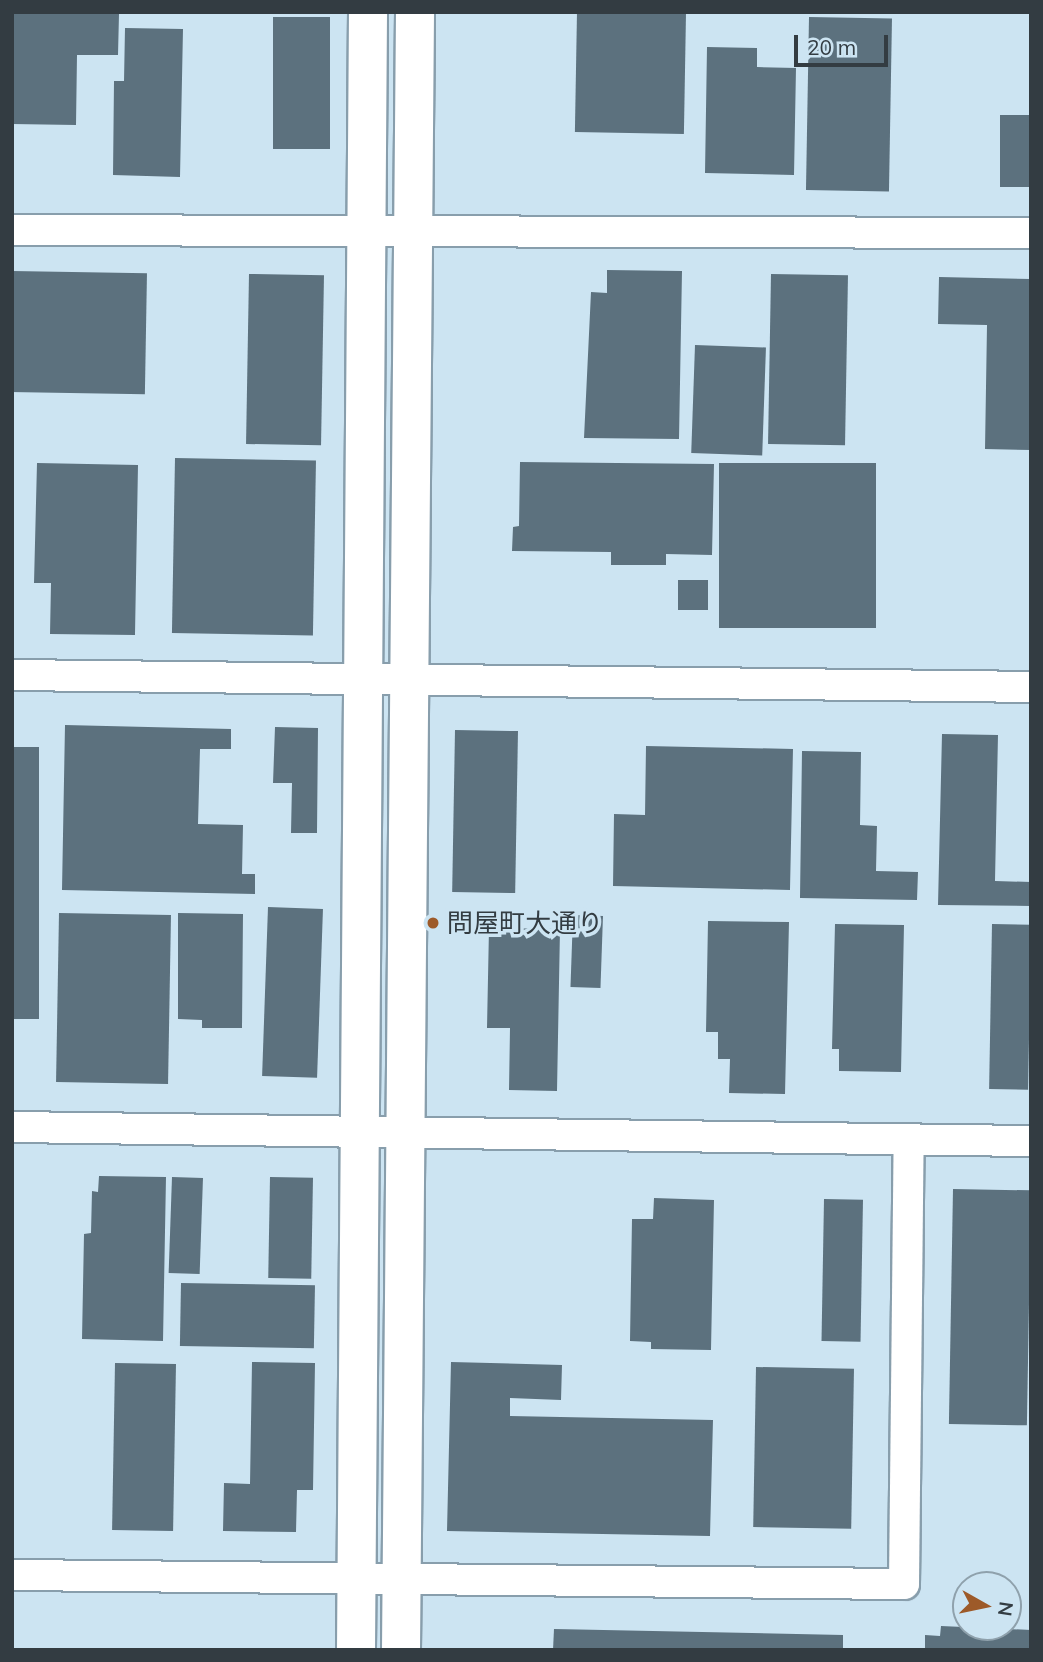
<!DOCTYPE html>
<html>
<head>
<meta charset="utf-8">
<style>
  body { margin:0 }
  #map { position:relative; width:1043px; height:1662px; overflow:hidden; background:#cce4f2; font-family:Mulish,"Noto Sans JP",sans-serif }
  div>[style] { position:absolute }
  .building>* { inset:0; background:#5c717e; transform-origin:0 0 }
  .roads { filter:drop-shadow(2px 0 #889eac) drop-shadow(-2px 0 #889eac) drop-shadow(0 2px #889eac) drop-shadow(0 -2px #889eac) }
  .minor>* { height:30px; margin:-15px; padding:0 15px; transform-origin:15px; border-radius:15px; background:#fff }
  .tertiary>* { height:38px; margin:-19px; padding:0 19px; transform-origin:19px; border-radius:19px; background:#fff }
  .dots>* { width:19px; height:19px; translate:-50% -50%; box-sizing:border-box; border:4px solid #cce4f2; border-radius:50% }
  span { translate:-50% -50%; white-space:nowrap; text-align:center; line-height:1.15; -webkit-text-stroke:7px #cce4f2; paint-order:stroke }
  .poi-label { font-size:26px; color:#333c42 }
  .left { translate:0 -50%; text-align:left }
  .frame { position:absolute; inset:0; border:14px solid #333c42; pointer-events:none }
  .north { position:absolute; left:952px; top:1571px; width:70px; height:70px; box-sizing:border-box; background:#cce4f2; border:2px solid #8fa1ac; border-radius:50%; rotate:99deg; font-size:19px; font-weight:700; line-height:28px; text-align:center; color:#333c42 }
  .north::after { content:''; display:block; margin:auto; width:24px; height:32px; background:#9d5a29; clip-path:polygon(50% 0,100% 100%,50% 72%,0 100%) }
  .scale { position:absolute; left:794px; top:35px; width:94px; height:32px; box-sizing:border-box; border:4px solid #333c42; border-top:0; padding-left:9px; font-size:21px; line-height:24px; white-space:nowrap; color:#333c42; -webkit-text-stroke:5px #cce4f2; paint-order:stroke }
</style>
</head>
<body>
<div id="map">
  <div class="building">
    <i style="clip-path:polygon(12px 12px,119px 14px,118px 55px,77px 55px,76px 125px,12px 124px)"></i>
    <i style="left:577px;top:12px;width:109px;height:120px;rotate:1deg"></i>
    <i style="left:330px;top:17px;width:132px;height:57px;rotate:90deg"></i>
    <i style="left:809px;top:17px;width:83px;height:173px;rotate:1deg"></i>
    <i style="clip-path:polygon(125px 28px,183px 29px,180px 177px,113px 175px,114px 81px,124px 81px)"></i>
    <i style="clip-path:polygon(707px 47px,757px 48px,757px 67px,796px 68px,794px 175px,705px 173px)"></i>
    <i style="left:1000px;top:115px;width:31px;height:72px"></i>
    <i style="clip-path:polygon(607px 270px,682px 271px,679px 439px,584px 438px,591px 292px,607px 293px)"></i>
    <i style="left:12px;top:271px;width:135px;height:121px;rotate:1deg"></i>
    <i style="left:249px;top:274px;width:75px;height:170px;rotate:1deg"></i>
    <i style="left:771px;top:274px;width:77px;height:170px;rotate:1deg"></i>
    <i style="clip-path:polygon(939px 277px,1031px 279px,1031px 450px,985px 449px,987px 325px,938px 324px)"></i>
    <i style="left:695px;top:345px;width:71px;height:108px;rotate:2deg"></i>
    <i style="left:175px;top:458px;width:141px;height:175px;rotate:1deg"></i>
    <i style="clip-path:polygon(520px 462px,714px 464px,712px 555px,666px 554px,666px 565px,611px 565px,611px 552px,512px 551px,513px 527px,519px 526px)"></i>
    <i style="clip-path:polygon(37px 463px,138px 465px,135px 635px,50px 634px,51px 583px,34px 583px)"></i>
    <i style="left:876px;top:463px;width:165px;height:157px;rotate:90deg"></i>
    <i style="left:678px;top:580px;width:30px;height:30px"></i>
    <i style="clip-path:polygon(65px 725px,231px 729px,231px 749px,200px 749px,198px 824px,243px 825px,242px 874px,255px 874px,255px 894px,62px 890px)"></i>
    <i style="clip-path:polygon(275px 727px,318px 728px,317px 833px,291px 833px,292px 783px,273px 783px)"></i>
    <i style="left:455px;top:730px;width:63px;height:162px;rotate:1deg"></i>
    <i style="clip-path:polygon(942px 734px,998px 735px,995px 881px,1031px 882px,1031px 906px,938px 905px)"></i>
    <i style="clip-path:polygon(646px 746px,793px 749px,790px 890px,613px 886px,614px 814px,645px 815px)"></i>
    <i style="left:12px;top:747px;width:27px;height:272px"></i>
    <i style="clip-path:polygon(802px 751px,861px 752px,860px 825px,877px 826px,876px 871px,918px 872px,917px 900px,800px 898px)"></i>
    <i style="left:268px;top:907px;width:55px;height:169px;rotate:2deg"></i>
    <i style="left:59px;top:913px;width:112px;height:169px;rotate:1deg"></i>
    <i style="clip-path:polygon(178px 913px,243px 914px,242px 1028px,202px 1028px,202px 1020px,178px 1019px)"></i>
    <i style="left:573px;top:915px;width:30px;height:72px;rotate:2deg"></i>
    <i style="clip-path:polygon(708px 921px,789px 922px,785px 1094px,729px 1093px,730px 1059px,718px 1059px,718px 1032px,706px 1032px)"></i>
    <i style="clip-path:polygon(835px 924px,904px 925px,901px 1072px,839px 1071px,839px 1049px,832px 1049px)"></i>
    <i style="left:992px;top:924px;width:39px;height:165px;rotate:1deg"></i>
    <i style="clip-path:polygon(489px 928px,560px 929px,557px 1091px,509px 1090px,510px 1028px,487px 1028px)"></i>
    <i style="clip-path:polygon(99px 1176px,166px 1177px,163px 1341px,82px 1339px,84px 1234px,91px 1233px,92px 1191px,98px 1192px)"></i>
    <i style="left:172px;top:1177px;width:31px;height:96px;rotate:2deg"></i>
    <i style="left:270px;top:1177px;width:43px;height:101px;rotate:1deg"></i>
    <i style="left:953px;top:1189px;width:78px;height:235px;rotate:1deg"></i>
    <i style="clip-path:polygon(654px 1198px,714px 1200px,711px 1350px,651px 1349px,651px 1342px,630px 1341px,632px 1219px,653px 1219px)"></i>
    <i style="left:824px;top:1199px;width:39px;height:142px;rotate:1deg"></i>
    <i style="left:181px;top:1283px;width:134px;height:63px;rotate:1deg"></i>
    <i style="clip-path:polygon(252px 1362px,315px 1363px,313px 1490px,297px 1490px,296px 1532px,223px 1531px,224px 1483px,250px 1484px)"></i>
    <i style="clip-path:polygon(451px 1362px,562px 1365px,561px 1400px,510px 1398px,510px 1416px,713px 1420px,710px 1536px,447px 1531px)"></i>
    <i style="left:115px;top:1363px;width:61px;height:167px;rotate:1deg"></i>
    <i style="left:756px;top:1367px;width:98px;height:160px;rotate:1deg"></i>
    <i style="clip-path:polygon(941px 1626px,1031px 1630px,1031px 1650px,925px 1650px,925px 1635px,940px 1636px)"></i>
    <i style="clip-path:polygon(554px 1629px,843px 1635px,843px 1650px,553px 1650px)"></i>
  </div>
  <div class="roads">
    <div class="minor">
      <i style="left:12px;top:230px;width:1019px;rotate:0.17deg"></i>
      <i style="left:12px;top:675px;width:1019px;rotate:0.67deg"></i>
      <i style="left:12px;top:1127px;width:1019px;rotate:0.79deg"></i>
      <i style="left:12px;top:1575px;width:892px;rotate:0.58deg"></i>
      <i style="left:904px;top:1584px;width:442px;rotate:-89.4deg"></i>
    </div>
    <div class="tertiary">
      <i style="left:356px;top:1650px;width:1638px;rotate:-89.58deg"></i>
      <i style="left:401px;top:1650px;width:1638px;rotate:-89.51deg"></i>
    </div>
  </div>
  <div class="dots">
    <i style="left:433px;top:923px;background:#9d5a29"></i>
  </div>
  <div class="poi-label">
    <span class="left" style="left:447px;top:923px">問屋町大通り</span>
  </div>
  <div class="frame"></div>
  <div class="north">N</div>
  <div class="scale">20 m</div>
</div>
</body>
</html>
